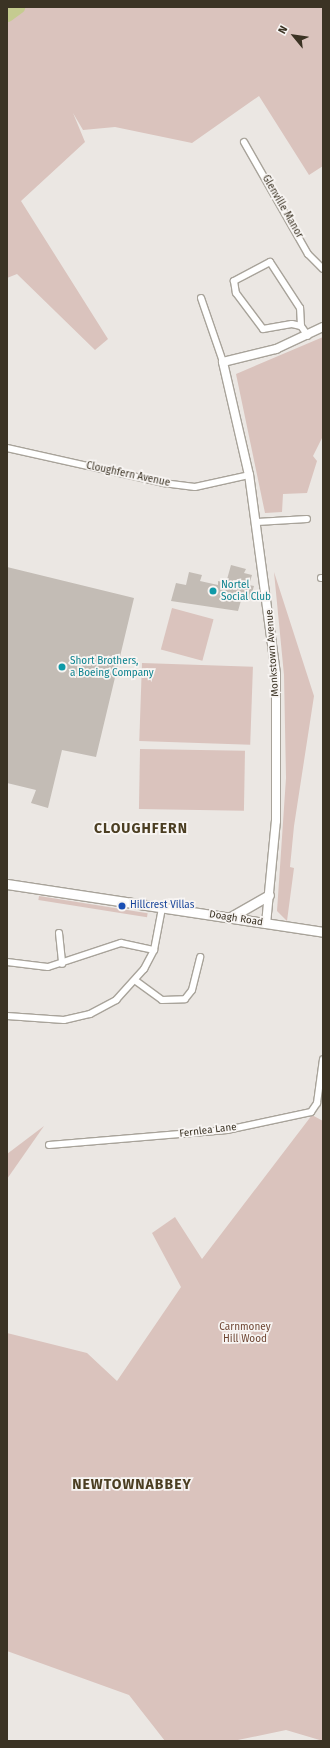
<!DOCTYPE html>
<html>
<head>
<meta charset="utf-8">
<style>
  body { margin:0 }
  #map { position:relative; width:330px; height:1748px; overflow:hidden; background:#ebe7e3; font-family:"Fira Sans",sans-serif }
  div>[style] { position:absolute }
  .green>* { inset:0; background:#dac3bd; transform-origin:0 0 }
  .river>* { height:13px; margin:-6.5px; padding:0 6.5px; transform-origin:6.5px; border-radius:6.5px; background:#c5cb90 }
  .building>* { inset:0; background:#c3bcb5 }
  .roads { filter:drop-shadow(1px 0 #a8a39a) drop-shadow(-1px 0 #a8a39a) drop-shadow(0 1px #a8a39a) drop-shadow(0 -1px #a8a39a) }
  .minor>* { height:6px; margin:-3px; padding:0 3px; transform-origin:3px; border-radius:3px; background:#fff }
  .tertiary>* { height:8px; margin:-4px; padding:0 4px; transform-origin:4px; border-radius:4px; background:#fff }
  .secondary>* { height:9px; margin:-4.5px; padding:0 4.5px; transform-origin:4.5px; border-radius:4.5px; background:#fff }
  .dots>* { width:11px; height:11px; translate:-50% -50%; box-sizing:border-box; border:2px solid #f8f5f3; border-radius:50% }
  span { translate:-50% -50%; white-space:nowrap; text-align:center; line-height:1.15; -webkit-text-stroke:3.5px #f8f5f3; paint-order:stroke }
  .street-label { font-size:10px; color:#3b3324 }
  .culture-label { font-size:10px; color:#0d838f }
  .left { translate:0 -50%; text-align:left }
  .transit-label { font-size:10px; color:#164399 }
  .park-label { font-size:10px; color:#6e4532 }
  .district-label { font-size:14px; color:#4b3e22; font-weight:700; letter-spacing:1px }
  .frame { position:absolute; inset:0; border:8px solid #3b3324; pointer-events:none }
  .north { position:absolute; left:274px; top:16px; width:40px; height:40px; -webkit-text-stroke:3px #f8f5f3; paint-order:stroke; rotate:299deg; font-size:11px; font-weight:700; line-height:16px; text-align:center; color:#3b3324 }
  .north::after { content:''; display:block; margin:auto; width:14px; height:18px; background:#3b3324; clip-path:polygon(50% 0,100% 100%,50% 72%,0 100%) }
</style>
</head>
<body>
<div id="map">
  <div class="green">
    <i style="clip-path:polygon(7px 7px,323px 7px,323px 166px,309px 175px,259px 96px,192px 143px,115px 127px,83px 130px,73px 113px,85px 142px,21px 201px,108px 339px,95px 350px,17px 274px,7px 278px)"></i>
    <i style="clip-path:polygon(323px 337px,323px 436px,313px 456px,317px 461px,307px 493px,283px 494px,282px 512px,265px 513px,236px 374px)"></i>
    <i style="clip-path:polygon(274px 572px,314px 696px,294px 826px,290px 867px,294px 868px,287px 921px,277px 911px,286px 778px,284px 675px)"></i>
    <i style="left:172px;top:608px;width:43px;height:43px;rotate:15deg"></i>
    <i style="left:142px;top:663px;width:111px;height:78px;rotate:2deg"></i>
    <i style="left:140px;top:749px;width:105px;height:60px;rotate:1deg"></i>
    <i style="left:39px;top:896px;width:110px;height:4px;rotate:9deg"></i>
    <i style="clip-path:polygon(312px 1115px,323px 1121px,323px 1741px,286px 1730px,233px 1741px,165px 1741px,129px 1695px,7px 1651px,7px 1333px,87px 1353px,117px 1381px,181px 1287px,152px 1233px,175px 1217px,202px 1259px)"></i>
    <i style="clip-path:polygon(44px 1126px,7px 1179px,7px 1154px)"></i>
  </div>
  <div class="river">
    <i style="left:7px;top:15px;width:14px;rotate:-36deg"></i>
  </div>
  <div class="building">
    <i style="clip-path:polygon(231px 565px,246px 569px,244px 573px,252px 575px,249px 585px,254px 586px,250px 599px,242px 597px,238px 611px,171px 601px,176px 583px,186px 585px,189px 572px,202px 575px,200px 581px,218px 585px,218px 581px,226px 583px)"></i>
    <i style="clip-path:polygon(7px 567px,134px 598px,96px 757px,62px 750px,48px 808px,31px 803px,36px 790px,7px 783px)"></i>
  </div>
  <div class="roads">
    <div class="minor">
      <i style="left:244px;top:142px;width:129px;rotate:60.3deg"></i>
      <i style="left:308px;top:254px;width:21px;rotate:45deg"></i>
      <i style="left:201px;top:298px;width:68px;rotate:71deg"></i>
      <i style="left:301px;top:326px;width:18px;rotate:-93deg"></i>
      <i style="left:300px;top:308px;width:55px;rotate:-123.1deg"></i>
      <i style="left:270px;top:262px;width:41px;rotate:152.2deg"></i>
      <i style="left:234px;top:281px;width:12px;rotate:81deg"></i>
      <i style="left:236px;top:293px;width:45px;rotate:53.1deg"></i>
      <i style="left:263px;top:329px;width:29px;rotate:-10deg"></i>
      <i style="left:292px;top:324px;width:9px;rotate:13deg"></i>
      <i style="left:301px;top:326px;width:12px;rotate:55deg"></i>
      <i style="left:7px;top:448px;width:160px;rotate:12.6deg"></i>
      <i style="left:163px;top:483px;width:32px;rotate:7deg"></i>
      <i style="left:195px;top:487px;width:55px;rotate:-12.5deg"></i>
      <i style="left:257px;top:522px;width:50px;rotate:-3.4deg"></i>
      <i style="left:321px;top:578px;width:2px"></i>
      <i style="left:59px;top:933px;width:31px;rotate:84deg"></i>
      <i style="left:7px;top:962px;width:41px;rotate:7deg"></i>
      <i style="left:48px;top:967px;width:77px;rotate:-18.2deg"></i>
      <i style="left:121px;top:943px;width:34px;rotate:12deg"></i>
      <i style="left:136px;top:981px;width:32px;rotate:36deg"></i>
      <i style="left:162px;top:1000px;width:23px;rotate:-2deg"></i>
      <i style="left:185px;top:999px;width:11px;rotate:-52deg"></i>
      <i style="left:192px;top:990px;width:34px;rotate:-76deg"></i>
      <i style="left:7px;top:1016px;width:57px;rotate:4deg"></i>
      <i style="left:64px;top:1020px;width:27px;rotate:-13deg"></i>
      <i style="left:90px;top:1014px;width:30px;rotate:-28deg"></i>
      <i style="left:116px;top:1000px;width:42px;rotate:-47.9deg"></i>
      <i style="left:144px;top:969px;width:21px;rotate:-62deg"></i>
      <i style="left:154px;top:950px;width:43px;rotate:-79.2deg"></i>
      <i style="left:49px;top:1145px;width:179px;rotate:-4.8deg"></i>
      <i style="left:227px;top:1130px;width:86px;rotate:-12.1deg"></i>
      <i style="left:311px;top:1112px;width:11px;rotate:-56deg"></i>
      <i style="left:317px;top:1103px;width:44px;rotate:-82.2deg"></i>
    </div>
    <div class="tertiary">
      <i style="left:266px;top:924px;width:103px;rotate:-84.5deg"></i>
      <i style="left:276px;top:821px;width:147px;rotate:-90deg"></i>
      <i style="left:276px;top:674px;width:201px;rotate:-97.7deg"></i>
      <i style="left:249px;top:475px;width:116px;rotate:-103deg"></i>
      <i style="left:223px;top:362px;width:55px;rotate:-13.8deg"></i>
      <i style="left:276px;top:349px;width:52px;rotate:-25.1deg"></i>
    </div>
    <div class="secondary">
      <i style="left:7px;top:884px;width:320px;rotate:8.6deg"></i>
      <i style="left:229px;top:918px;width:46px;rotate:-29.9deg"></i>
    </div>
  </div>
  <div class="dots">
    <i style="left:213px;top:591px;background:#0f9aa8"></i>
    <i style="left:62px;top:667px;background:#0f9aa8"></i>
    <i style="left:122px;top:906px;background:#1a4fb4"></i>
  </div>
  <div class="street-label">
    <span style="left:282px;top:207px;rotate:60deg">Glenville Manor</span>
    <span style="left:128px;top:475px;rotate:12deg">Cloughfern Avenue</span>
    <span style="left:273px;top:653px;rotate:-94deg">Monkstown Avenue</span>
    <span style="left:236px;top:919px;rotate:9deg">Doagh Road</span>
    <span style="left:208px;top:1131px;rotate:-7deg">Fernlea Lane</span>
  </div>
  <div class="culture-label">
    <span class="left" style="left:221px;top:591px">Nortel<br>Social Club</span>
    <span class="left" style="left:70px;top:667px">Short Brothers,<br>a Boeing Company</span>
  </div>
  <div class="transit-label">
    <span class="left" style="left:130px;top:906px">Hillcrest Villas</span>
  </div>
  <div class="park-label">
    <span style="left:245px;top:1333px">Carnmoney<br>Hill Wood</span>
  </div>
  <div class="district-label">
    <span style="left:141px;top:829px">CLOUGHFERN</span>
    <span style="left:132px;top:1485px">NEWTOWNABBEY</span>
  </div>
  <div class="frame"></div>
  <div class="north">N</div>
</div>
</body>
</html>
